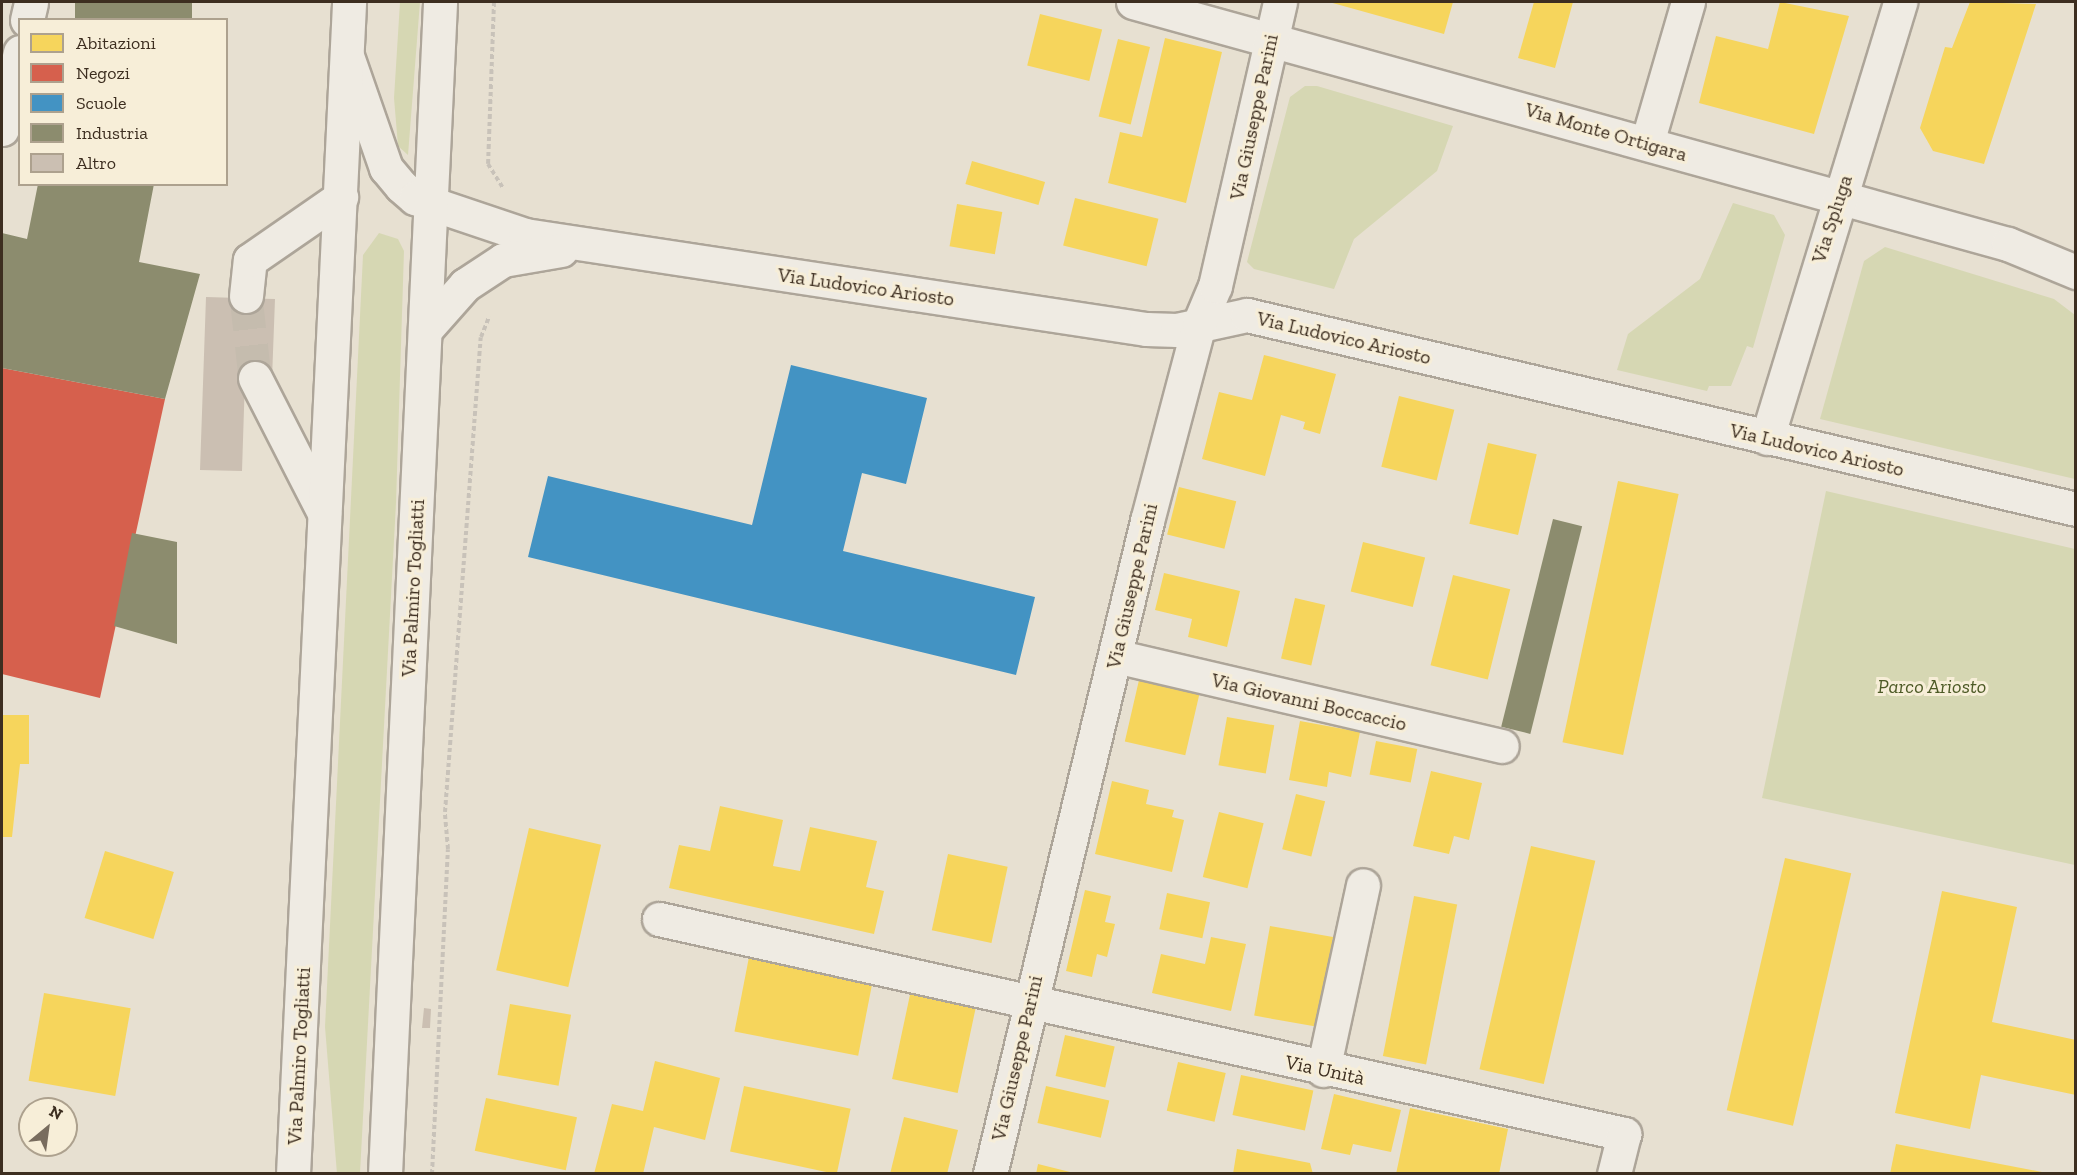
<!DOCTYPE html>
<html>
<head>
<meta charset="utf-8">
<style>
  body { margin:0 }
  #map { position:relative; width:2077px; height:1175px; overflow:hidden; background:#e7e0d1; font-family:"Zilla Slab",serif }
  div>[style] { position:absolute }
  .green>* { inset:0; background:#d6d7b3 }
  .homes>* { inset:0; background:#f6d55c; transform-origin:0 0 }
  .shops>* { inset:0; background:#d6604d }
  .schools>* { inset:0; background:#4393c3 }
  .industry>* { inset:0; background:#8c8c6e; transform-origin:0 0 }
  .building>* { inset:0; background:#cbbfb2 }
  .minor-tunnel>* { height:33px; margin-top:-16.5px; transform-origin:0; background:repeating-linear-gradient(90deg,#c5bcae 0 33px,transparent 0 49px) }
  .path>* { height:4px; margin-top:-2px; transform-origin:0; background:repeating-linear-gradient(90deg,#c8c2b9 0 4.5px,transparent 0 7.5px) }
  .roads { filter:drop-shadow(2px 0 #ada599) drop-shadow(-2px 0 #ada599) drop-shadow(0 2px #ada599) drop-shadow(0 -2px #ada599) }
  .minor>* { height:33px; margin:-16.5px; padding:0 16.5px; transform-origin:16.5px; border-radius:16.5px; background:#efebe3 }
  span { translate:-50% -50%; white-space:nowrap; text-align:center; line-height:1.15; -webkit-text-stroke:6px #f7eed8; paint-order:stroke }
  .street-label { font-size:20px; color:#3d2e20 }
  .park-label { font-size:20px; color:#4d5a26; font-style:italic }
  .frame { position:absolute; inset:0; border:3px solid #3d2e20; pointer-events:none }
  .legend { position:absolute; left:18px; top:18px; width:210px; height:168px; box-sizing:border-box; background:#f7eed8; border:2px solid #ada18e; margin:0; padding:8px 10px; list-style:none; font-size:18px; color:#3d2e20 }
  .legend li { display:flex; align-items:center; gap:12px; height:30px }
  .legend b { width:30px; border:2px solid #ada18e }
  .north { position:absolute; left:18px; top:1097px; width:60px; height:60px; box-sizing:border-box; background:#f7eed8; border:2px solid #ada18e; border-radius:50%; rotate:29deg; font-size:16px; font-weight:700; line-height:24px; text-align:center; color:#3d2e20 }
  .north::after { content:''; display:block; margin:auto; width:21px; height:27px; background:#786c5e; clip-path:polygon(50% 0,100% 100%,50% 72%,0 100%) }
</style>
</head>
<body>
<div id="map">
  <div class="green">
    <i style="clip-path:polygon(400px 2px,420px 2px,408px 155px,398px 146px,394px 98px)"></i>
    <i style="clip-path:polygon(1317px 86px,1453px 126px,1437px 171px,1354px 239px,1334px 289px,1254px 269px,1247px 262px,1290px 97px,1305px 86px)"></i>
    <i style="clip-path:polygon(1733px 203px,1774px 215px,1785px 235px,1753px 348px,1747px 346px,1731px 386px,1709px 386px,1707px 391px,1617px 370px,1628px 334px,1700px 279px)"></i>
    <i style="clip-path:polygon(379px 233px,398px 239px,404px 251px,396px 503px,360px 1173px,337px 1174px,325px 1027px,363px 255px)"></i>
    <i style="clip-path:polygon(1885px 247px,2054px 299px,2075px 315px,2075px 479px,1820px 419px,1864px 261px)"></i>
    <i style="clip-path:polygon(1826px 491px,2075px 549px,2075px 865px,1762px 798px)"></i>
  </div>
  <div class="homes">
    <i style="clip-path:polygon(1329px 2px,1453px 2px,1444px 34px)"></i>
    <i style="clip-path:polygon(1534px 2px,1573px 2px,1555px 68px,1518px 58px)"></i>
    <i style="clip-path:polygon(1780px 2px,1849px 16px,1814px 134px,1699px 103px,1716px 36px,1768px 49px)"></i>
    <i style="clip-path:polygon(1970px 2px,2036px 4px,1984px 164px,1933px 151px,1920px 128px,1945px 47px,1952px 48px)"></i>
    <i style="left:1040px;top:14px;width:64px;height:53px;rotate:14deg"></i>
    <i style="clip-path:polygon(1165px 38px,1222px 52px,1186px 203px,1108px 183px,1120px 132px,1142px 137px)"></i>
    <i style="left:1118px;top:39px;width:33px;height:80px;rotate:14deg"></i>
    <i style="left:972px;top:161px;width:76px;height:24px;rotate:16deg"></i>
    <i style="left:1075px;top:198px;width:86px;height:49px;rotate:14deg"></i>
    <i style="left:957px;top:204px;width:46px;height:43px;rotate:10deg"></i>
    <i style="clip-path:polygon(1264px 355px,1336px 374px,1320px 434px,1303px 429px,1305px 422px,1281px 415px,1265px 476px,1202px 459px,1219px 392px,1252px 400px)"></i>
    <i style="left:1399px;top:396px;width:57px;height:73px;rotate:14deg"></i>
    <i style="left:1488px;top:443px;width:50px;height:83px;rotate:13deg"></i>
    <i style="left:1618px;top:481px;width:62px;height:267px;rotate:12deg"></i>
    <i style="left:1179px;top:487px;width:59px;height:49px;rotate:14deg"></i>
    <i style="left:1363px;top:542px;width:64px;height:51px;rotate:14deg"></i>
    <i style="clip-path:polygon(1164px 573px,1240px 591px,1227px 647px,1188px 637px,1192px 619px,1155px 610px)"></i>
    <i style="left:1453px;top:575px;width:59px;height:93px;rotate:14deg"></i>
    <i style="left:1295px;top:598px;width:31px;height:62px;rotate:13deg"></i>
    <i style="left:1139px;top:680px;width:62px;height:63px;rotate:13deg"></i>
    <i style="clip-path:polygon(2px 715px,29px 715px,29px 764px,20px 764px,12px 837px,2px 837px)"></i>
    <i style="left:1227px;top:717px;width:48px;height:49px;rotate:10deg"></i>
    <i style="clip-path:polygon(1300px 721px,1360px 732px,1351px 777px,1329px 772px,1327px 787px,1289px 780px)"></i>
    <i style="left:1376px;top:741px;width:42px;height:34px;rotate:11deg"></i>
    <i style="clip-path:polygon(1431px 771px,1482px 783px,1469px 840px,1454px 836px,1449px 854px,1413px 846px)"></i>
    <i style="clip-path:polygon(1112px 781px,1149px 790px,1146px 804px,1174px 810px,1172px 817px,1184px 820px,1172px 872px,1095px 854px)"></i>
    <i style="left:1296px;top:794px;width:30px;height:57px;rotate:14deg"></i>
    <i style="clip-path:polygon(720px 806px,783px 820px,773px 866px,800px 871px,810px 827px,877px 841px,866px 887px,884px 891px,874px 934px,669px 888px,679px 845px,710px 851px)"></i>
    <i style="left:1219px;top:812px;width:46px;height:67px;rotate:14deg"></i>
    <i style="left:529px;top:828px;width:74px;height:146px;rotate:13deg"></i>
    <i style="left:1531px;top:846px;width:66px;height:229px;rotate:13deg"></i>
    <i style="left:105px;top:851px;width:72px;height:70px;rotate:17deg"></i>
    <i style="left:948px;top:854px;width:61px;height:78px;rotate:12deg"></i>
    <i style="left:1785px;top:858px;width:68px;height:259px;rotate:13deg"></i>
    <i style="clip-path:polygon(1085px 890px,1111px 896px,1105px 922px,1115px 924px,1107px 957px,1097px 954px,1092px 977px,1066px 971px)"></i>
    <i style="clip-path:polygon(1942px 891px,2017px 907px,1992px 1022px,2076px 1040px,2076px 1095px,1981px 1075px,1970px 1129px,1895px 1113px)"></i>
    <i style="left:1167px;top:893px;width:44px;height:37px;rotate:12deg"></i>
    <i style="left:1414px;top:896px;width:44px;height:163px;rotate:11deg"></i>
    <i style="left:1270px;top:926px;width:64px;height:91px;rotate:10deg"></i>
    <i style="clip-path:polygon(1211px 937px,1246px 944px,1231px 1011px,1152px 993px,1161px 954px,1205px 964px)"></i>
    <i style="left:749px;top:957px;width:126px;height:76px;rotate:11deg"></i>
    <i style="left:911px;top:990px;width:67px;height:91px;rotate:12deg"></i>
    <i style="left:44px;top:993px;width:88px;height:89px;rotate:10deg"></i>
    <i style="left:510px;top:1004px;width:62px;height:72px;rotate:10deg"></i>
    <i style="left:1065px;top:1035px;width:51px;height:42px;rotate:13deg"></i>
    <i style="clip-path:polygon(655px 1061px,720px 1078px,705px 1140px,654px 1127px,643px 1174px,594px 1174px,612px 1104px,643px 1111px)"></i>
    <i style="left:1178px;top:1062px;width:49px;height:50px;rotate:13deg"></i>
    <i style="left:1241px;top:1075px;width:74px;height:41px;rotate:12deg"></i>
    <i style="left:744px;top:1086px;width:109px;height:67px;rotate:12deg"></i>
    <i style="left:1046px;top:1086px;width:65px;height:38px;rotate:13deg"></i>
    <i style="clip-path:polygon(1334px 1094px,1401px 1110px,1391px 1152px,1353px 1144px,1350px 1155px,1321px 1149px)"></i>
    <i style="left:486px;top:1098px;width:93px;height:54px;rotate:12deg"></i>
    <i style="clip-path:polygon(1410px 1108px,1508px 1129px,1499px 1174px,1396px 1174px)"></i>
    <i style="clip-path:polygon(904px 1117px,958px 1130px,947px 1174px,890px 1174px)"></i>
    <i style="clip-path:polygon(1896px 1144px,2042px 1172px,2042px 1174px,1890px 1174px)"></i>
    <i style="clip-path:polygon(1237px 1149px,1310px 1163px,1313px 1174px,1233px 1174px)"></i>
    <i style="clip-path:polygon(1038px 1164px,1074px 1173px,1074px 1174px,1036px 1174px)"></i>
  </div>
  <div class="shops">
    <i style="clip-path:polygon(2px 368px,165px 399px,100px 698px,2px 674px)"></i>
  </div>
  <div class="schools">
    <i style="clip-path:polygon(791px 365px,927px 398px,906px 484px,862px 473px,843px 551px,1035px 597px,1016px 675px,528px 557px,548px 476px,752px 525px)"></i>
  </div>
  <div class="industry">
    <i style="left:75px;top:2px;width:117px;height:18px"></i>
    <i style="clip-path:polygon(38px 184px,154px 184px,139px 262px,200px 274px,165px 399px,2px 368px,2px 233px,27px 239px)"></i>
    <i style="left:1553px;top:519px;width:30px;height:214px;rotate:14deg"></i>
    <i style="clip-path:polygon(132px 533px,177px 542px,177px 644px,114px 626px)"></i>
  </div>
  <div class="building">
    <i style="clip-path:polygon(206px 297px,275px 299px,272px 379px,245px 378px,242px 471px,200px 470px)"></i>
    <i style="clip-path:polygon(424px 1008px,431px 1009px,430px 1028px,422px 1028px)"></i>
  </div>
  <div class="minor-tunnel">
    <i style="left:246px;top:296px;width:82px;rotate:83.7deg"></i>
  </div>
  <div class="path">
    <i style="left:494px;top:2px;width:162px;rotate:92.1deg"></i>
    <i style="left:488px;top:164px;width:28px;rotate:58deg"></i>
    <i style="left:432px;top:1174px;width:325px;rotate:-87.2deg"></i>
    <i style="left:448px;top:849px;width:37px;rotate:-95deg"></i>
    <i style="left:445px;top:812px;width:476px;rotate:-85.7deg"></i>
    <i style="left:481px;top:337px;width:22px;rotate:-68deg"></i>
  </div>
  <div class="roads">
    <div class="minor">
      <i style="left:1133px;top:2px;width:908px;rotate:15.46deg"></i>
      <i style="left:2008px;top:244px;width:74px;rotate:22.4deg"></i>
      <i style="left:27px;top:20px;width:18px;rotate:-77deg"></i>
      <i style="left:347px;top:56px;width:119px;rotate:70.8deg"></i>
      <i style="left:386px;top:168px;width:23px;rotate:50deg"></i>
      <i style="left:401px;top:186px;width:18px;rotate:41deg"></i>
      <i style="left:415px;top:198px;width:116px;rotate:18.6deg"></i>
      <i style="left:525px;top:235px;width:628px;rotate:8.61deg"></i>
      <i style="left:1146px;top:329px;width:31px;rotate:2deg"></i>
      <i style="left:1177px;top:330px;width:72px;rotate:-12.1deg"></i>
      <i style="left:1247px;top:315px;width:851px;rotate:13.17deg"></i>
      <i style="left:2px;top:129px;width:79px;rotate:-76.8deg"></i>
      <i style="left:1647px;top:143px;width:147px;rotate:-73.8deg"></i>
      <i style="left:246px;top:296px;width:36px;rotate:-84deg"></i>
      <i style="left:250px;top:260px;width:111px;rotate:-34.7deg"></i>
      <i style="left:426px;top:329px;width:59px;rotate:-48.4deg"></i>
      <i style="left:465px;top:285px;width:45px;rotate:-33.3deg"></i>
      <i style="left:503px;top:260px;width:59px;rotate:-9.8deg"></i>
      <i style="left:255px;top:378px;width:152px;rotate:62.9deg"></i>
      <i style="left:1767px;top:438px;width:456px;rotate:-73deg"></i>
      <i style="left:1115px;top:656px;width:397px;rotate:13.1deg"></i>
      <i style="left:659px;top:919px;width:989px;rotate:12.56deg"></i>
      <i style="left:1624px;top:1134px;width:41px;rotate:104deg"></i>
      <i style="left:1323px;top:1070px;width:189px;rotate:-77.8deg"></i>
      <i style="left:293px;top:1174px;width:1173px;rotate:-87.26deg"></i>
      <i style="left:385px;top:1174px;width:1173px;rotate:-87.31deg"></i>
      <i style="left:990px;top:1174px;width:672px;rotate:-76.48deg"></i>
      <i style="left:1147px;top:521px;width:204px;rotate:-75.2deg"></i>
      <i style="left:1199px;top:324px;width:41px;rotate:-67.2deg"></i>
      <i style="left:1215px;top:286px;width:291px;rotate:-77.1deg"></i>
    </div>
  </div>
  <div class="street-label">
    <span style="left:1254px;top:117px;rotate:-78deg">Via Giuseppe Parini</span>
    <span style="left:1606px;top:132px;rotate:16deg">Via Monte Ortigara</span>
    <span style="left:1832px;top:219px;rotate:-72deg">Via Spluga</span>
    <span style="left:866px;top:287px;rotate:8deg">Via Ludovico Ariosto</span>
    <span style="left:1344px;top:338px;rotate:13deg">Via Ludovico Ariosto</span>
    <span style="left:1817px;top:450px;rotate:13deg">Via Ludovico Ariosto</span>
    <span style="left:1132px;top:586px;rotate:-77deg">Via Giuseppe Parini</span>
    <span style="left:413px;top:588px;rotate:-87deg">Via Palmiro Togliatti</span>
    <span style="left:1309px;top:702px;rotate:13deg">Via Giovanni Boccaccio</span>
    <span style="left:299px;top:1056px;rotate:-87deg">Via Palmiro Togliatti</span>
    <span style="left:1017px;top:1058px;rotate:-77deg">Via Giuseppe Parini</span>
    <span style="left:1325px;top:1070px;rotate:12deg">Via Unità</span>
  </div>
  <div class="park-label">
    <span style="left:1932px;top:686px">Parco Ariosto</span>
  </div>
  <div class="frame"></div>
  <ul class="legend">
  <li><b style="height:16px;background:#f6d55c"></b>Abitazioni</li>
  <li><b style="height:16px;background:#d6604d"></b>Negozi</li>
  <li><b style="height:16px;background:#4393c3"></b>Scuole</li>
  <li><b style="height:16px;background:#8c8c6e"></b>Industria</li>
  <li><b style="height:16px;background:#cbbfb2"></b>Altro</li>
  </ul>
  <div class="north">N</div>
</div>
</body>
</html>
